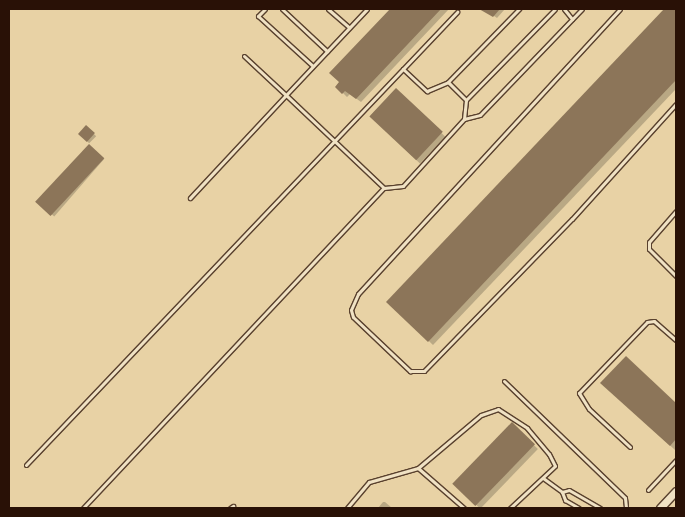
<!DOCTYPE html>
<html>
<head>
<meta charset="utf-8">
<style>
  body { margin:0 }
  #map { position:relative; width:685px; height:517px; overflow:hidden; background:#e8d2a5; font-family:"EB Garamond",serif }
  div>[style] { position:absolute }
  .shadow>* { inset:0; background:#0003; transform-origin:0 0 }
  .building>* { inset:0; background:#8c7559; transform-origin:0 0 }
  .roads { filter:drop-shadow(1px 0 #59412e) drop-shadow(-1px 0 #59412e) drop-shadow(0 1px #59412e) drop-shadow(0 -1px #59412e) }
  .lane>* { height:3px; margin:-1.5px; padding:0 1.5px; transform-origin:1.5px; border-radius:1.5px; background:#f0e2c4 }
  .street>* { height:7px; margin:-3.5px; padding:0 3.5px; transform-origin:3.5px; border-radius:3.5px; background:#f0e2c4 }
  span { translate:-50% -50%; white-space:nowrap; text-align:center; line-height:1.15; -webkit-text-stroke:4px #f0e2c4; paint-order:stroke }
  .frame { position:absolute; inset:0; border:10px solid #291106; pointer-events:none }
</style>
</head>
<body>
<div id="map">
  <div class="shadow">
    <i style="clip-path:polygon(392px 9px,449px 9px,361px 102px,350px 94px,347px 97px,341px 91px,340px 82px,331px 73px)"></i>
    <i style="clip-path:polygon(484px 9px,505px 9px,497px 18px)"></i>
    <i style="clip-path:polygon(665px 9px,676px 9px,676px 89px,433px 345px,388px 302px)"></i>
    <i style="left:396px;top:89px;width:69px;height:37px;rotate:44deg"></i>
    <i style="left:87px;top:127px;width:13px;height:10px;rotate:45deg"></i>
    <i style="left:89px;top:146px;width:20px;height:76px;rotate:41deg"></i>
    <i style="clip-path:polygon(626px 357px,676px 406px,675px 450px,602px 383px)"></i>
    <i style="left:512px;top:424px;width:36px;height:83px;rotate:44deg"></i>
    <i style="clip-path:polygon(383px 502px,385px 502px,392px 508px,378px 508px)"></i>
  </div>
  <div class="building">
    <i style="clip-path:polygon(390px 9px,441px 9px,356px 99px,345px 91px,342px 94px,335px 87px,339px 82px,329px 73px)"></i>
    <i style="clip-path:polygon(479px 9px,500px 9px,493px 17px)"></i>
    <i style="clip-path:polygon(664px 9px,676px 9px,676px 80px,428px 342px,386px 302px)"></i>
    <i style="left:396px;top:88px;width:64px;height:39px;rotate:43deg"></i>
    <i style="left:86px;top:125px;width:12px;height:12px;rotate:42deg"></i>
    <i style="left:89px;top:144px;width:21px;height:79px;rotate:43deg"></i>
    <i style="clip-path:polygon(626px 356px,676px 403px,676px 439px,670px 446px,600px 383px)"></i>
    <i style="left:512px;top:422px;width:32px;height:86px;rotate:44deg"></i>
  </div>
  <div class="roads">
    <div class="lane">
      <i style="left:265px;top:9px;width:10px;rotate:135deg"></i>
      <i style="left:258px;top:16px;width:74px;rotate:42.3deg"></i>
      <i style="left:282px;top:9px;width:62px;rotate:43deg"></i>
      <i style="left:328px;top:9px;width:28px;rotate:41deg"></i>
      <i style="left:564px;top:9px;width:13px;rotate:51deg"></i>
      <i style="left:620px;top:9px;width:387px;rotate:132.6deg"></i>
      <i style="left:358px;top:294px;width:17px;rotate:114deg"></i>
      <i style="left:351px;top:310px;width:7px;rotate:74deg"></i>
      <i style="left:353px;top:317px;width:79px;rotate:43.5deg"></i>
      <i style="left:410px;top:371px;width:14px"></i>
      <i style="left:424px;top:371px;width:212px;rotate:-45.8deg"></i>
      <i style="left:572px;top:219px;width:155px;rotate:-47.9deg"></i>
      <i style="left:244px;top:56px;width:57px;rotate:42.9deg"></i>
      <i style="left:286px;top:95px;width:118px;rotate:-46.7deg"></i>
      <i style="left:403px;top:69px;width:79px;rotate:-46.5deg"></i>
      <i style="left:466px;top:100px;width:127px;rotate:-45.6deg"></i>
      <i style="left:464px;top:119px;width:16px;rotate:-14deg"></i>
      <i style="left:480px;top:115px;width:147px;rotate:-46.1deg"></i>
      <i style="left:384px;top:188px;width:19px;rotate:-6deg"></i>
      <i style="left:403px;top:186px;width:91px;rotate:-47.7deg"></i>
      <i style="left:464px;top:119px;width:19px;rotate:-84deg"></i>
      <i style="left:466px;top:100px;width:25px;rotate:-135deg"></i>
      <i style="left:676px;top:211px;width:41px;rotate:131.1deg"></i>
      <i style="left:649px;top:242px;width:7px;rotate:90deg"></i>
      <i style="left:649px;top:249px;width:38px;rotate:45deg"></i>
      <i style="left:504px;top:381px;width:168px;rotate:44deg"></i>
      <i style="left:625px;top:498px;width:10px;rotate:84deg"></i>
      <i style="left:630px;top:447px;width:56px;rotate:-137.2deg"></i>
      <i style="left:589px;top:409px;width:19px;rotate:-122deg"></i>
      <i style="left:579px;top:393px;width:98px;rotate:-46.2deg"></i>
      <i style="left:647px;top:322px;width:7px;rotate:-8deg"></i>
      <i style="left:654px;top:321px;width:29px;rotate:41deg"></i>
      <i style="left:26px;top:465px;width:547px;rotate:-46.41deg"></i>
      <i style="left:403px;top:69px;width:33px;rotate:43deg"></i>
      <i style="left:427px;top:91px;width:23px;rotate:-23deg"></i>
      <i style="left:448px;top:82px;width:102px;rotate:-45.8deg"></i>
      <i style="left:418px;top:468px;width:61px;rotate:41deg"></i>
      <i style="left:543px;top:478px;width:24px;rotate:36deg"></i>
      <i style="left:562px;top:492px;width:9px;rotate:69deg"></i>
      <i style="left:565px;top:500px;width:16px;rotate:30deg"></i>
      <i style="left:648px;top:490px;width:41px;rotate:-47deg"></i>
      <i style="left:562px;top:492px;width:7px;rotate:-16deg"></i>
      <i style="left:569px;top:490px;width:36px;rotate:30deg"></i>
      <i style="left:83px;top:508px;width:439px;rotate:-46.8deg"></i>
      <i style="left:384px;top:188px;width:135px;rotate:-136.5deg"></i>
      <i style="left:286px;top:95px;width:141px;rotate:133deg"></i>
      <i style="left:230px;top:508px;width:4px;rotate:-34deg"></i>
      <i style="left:347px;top:508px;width:34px;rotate:-50deg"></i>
      <i style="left:369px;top:482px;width:51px;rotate:-15.9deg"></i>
      <i style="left:418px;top:468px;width:82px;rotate:-40.1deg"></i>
      <i style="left:481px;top:415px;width:18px;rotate:-19deg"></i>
      <i style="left:498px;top:409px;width:35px;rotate:33deg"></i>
      <i style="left:527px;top:428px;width:34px;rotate:50deg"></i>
      <i style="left:549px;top:454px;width:13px;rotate:63deg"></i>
      <i style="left:555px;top:466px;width:62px;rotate:137deg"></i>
    </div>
    <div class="street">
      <i style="left:660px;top:508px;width:23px;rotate:-47deg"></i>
    </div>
  </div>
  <div class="frame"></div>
</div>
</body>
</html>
